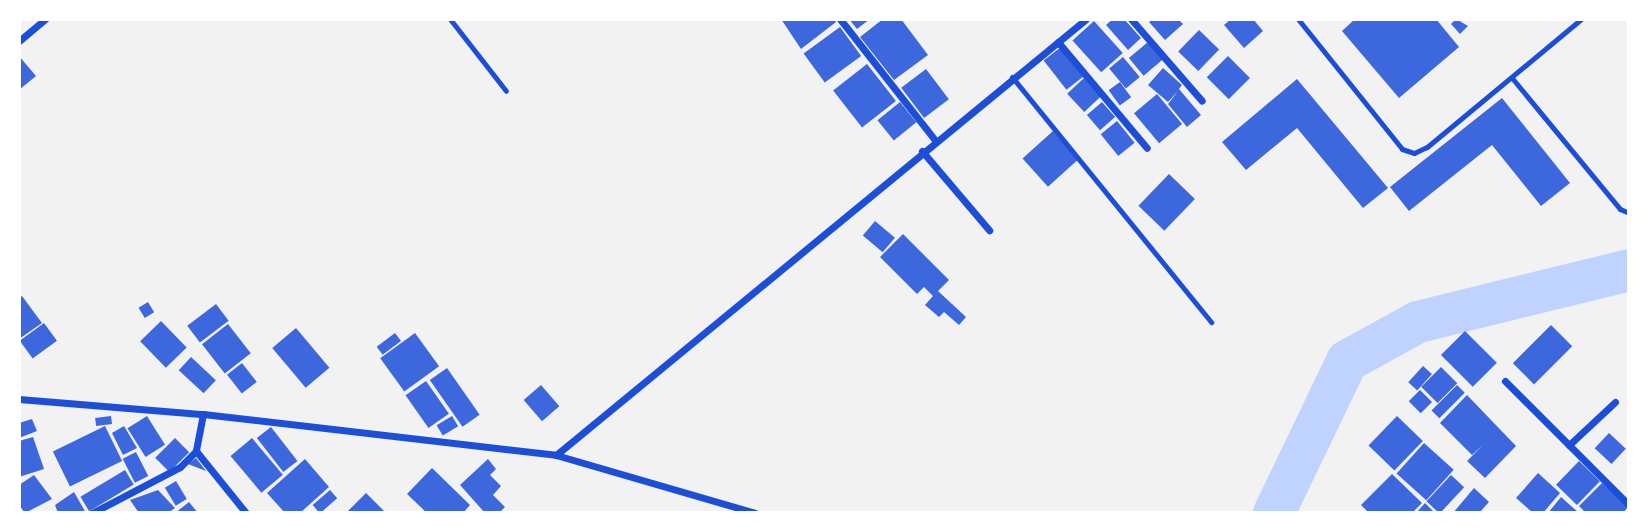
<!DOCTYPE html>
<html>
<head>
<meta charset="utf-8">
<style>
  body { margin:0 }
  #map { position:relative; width:1648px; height:532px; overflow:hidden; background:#f2f2f2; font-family:"Roboto Condensed",sans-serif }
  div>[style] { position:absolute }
  .river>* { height:42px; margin:-21px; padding:0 21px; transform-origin:21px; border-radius:21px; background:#bfd3fe }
  .building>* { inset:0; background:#3d67dc; transform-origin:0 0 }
  .service>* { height:5px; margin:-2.5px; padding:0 2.5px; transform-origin:2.5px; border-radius:2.5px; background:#1d4ed8 }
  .minor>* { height:7px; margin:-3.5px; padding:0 3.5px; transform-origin:3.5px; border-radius:3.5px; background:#1d4ed8 }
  span { translate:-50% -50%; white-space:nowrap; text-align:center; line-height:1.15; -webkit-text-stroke:7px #fff; paint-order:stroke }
  .frame { position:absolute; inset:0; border:21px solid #fff; pointer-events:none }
</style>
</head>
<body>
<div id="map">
  <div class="river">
    <i style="left:1274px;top:513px;width:169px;rotate:-64.3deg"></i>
    <i style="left:1347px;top:361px;width:81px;rotate:-28.8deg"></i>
    <i style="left:1418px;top:322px;width:217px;rotate:-13.8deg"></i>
  </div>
  <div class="building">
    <i style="clip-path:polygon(781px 19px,834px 19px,836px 22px,801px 49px)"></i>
    <i style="clip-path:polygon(849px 19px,870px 19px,857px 29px)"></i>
    <i style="clip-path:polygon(883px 19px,901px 19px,928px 55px,894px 80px,860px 37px)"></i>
    <i style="clip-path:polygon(1113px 19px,1124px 19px,1141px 38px,1128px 50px,1106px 25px)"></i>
    <i style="clip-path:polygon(1153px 19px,1178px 19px,1183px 24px,1165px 40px,1149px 22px)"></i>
    <i style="clip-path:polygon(1231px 19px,1253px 19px,1263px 31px,1244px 48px,1224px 25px)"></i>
    <i style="clip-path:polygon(1355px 19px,1436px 19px,1459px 47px,1399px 98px,1342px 31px)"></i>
    <i style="clip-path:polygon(1456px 19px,1468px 26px,1460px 34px,1451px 24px)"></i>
    <i style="left:1094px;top:21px;width:43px;height:29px;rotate:48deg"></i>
    <i style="left:840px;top:27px;width:36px;height:45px;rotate:54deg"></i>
    <i style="left:1199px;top:30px;width:28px;height:30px;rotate:44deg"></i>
    <i style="left:1148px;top:42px;width:23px;height:25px;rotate:50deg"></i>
    <i style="left:1061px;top:47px;width:37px;height:22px;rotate:52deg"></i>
    <i style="clip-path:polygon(19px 56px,36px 76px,19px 90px)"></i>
    <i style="left:1228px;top:56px;width:31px;height:30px;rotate:45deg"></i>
    <i style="left:1123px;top:57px;width:26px;height:18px;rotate:50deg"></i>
    <i style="left:867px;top:64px;width:47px;height:43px;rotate:52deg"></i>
    <i style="clip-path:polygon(1163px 68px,1182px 85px,1179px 89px,1201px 115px,1187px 127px,1168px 104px,1178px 91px,1168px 102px,1148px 85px)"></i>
    <i style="left:926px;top:69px;width:38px;height:31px;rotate:53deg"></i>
    <i style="left:1084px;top:78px;width:25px;height:23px;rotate:47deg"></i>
    <i style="clip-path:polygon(1297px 79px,1388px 188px,1363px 208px,1297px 128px,1246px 170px,1222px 142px)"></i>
    <i style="left:1120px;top:82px;width:19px;height:14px;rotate:54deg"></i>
    <i style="left:1157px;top:94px;width:39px;height:30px;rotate:50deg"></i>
    <i style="clip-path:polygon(1502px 98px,1570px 183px,1541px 206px,1492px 145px,1409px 211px,1390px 187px)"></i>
    <i style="left:900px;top:102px;width:26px;height:29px;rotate:51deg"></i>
    <i style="left:1102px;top:102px;width:20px;height:20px;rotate:49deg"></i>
    <i style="left:1117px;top:121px;width:28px;height:21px;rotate:51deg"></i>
    <i style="left:1053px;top:131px;width:38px;height:41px;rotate:48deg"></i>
    <i style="left:1169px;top:174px;width:36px;height:44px;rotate:44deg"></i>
    <i style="left:875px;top:221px;width:26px;height:19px;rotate:40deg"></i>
    <i style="clip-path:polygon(903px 234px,949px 280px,938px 291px,966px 317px,959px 325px,944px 312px,939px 317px,925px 305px,933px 296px,924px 287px,917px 294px,880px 257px)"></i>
    <i style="clip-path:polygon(22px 296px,42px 323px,19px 339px,19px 299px)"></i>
    <i style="left:148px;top:302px;width:12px;height:11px;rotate:59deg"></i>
    <i style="left:216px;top:304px;width:21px;height:36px;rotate:53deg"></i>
    <i style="left:161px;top:321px;width:37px;height:29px;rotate:46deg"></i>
    <i style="left:44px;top:323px;width:22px;height:30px;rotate:54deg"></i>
    <i style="left:228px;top:324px;width:37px;height:33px;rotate:52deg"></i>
    <i style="left:1551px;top:325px;width:30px;height:54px;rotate:45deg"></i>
    <i style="left:296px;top:328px;width:52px;height:31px;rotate:50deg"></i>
    <i style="left:1465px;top:331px;width:45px;height:34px;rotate:45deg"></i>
    <i style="left:395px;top:333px;width:10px;height:23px;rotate:53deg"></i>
    <i style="left:415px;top:333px;width:41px;height:43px;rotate:54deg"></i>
    <i style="left:191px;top:357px;width:34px;height:18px;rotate:43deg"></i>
    <i style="left:242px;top:363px;width:24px;height:19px;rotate:52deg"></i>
    <i style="left:1423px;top:366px;width:12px;height:22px;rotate:42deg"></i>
    <i style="left:1441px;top:367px;width:23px;height:28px;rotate:45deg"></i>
    <i style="left:447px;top:368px;width:57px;height:21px;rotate:55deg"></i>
    <i style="left:426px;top:381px;width:40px;height:25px;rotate:55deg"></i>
    <i style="left:541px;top:385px;width:28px;height:23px;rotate:49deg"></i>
    <i style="left:1457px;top:385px;width:11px;height:36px;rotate:45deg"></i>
    <i style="left:1420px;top:390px;width:17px;height:16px;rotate:45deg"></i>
    <i style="clip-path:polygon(1467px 395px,1516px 446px,1485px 478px,1467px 461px,1484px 444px,1472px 455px,1440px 423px)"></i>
    <i style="left:111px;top:416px;width:8px;height:16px;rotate:83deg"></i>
    <i style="left:147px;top:416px;width:34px;height:23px;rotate:58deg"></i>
    <i style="left:452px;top:416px;width:12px;height:18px;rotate:59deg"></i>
    <i style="left:1397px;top:416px;width:36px;height:41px;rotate:44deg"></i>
    <i style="clip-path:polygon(32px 419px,37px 431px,19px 438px,19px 423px)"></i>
    <i style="left:105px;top:426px;width:39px;height:58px;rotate:64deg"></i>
    <i style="clip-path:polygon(124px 426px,137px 448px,123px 455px,112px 433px)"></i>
    <i style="left:271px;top:427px;width:43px;height:18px;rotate:52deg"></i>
    <i style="left:1609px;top:433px;width:23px;height:21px;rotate:43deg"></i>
    <i style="clip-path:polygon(33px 437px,44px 469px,19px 477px,19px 441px)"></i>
    <i style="left:175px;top:438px;width:20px;height:28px;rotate:45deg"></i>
    <i style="left:252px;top:438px;width:48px;height:28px;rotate:50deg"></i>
    <i style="left:1424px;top:443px;width:40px;height:41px;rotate:42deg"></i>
    <i style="left:136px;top:452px;width:27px;height:15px;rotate:63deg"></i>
    <i style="clip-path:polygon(196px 458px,206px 471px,188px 464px)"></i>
    <i style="clip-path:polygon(305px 459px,329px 487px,300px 513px,285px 513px,267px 493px)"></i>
    <i style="clip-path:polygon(488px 459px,496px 469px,490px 475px,501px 486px,493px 495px,505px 507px,499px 513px,485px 513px,460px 485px)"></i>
    <i style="left:1579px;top:461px;width:29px;height:33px;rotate:44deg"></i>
    <i style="clip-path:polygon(432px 468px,470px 505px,463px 513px,427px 513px,407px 494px)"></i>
    <i style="left:125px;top:470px;width:17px;height:52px;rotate:59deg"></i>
    <i style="clip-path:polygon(1538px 473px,1560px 493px,1543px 513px,1533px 513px,1516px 498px)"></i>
    <i style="clip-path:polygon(1392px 474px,1422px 503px,1412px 513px,1369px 513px,1361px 505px)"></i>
    <i style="clip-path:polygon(34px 475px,52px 499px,25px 513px,19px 505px,19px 485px)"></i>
    <i style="left:1451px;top:475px;width:18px;height:36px;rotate:43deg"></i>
    <i style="left:176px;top:481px;width:21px;height:13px;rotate:59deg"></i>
    <i style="clip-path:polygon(1602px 483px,1628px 507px,1623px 513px,1586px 513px,1579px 506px)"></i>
    <i style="clip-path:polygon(1474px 488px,1489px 502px,1479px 513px,1453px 513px)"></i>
    <i style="clip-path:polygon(158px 490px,175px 508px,168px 513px,139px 513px,130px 500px)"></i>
    <i style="left:330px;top:490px;width:11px;height:23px;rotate:49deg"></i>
    <i style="clip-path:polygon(74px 492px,86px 513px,58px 513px,55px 505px)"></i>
    <i style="clip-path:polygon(366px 493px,386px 513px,346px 513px)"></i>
    <i style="clip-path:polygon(1561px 497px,1579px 513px,1548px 513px)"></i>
    <i style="clip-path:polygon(189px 502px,198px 513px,175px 513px)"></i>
    <i style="clip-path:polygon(1425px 503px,1435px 513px,1416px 513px)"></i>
  </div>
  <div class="service">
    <i style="left:450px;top:19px;width:91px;rotate:52.1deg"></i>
    <i style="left:1298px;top:19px;width:166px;rotate:51.3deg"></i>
    <i style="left:1402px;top:149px;width:13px;rotate:18deg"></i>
    <i style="left:1414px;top:153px;width:14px;rotate:-25deg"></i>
    <i style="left:1427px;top:147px;width:200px;rotate:-39.7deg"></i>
    <i style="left:1012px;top:77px;width:316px;rotate:50.9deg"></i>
    <i style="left:1512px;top:78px;width:170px;rotate:50.5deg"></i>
    <i style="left:1620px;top:209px;width:10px;rotate:24deg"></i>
  </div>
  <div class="minor">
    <i style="left:840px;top:19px;width:154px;rotate:51.9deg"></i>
    <i style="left:1131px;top:19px;width:108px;rotate:49.1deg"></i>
    <i style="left:19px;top:41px;width:34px;rotate:-40deg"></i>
    <i style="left:1058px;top:42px;width:138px;rotate:50deg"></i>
    <i style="left:922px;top:151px;width:104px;rotate:49.7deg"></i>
    <i style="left:1505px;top:381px;width:175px;rotate:45deg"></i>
    <i style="left:19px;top:399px;width:185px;rotate:4.7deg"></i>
    <i style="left:203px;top:414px;width:355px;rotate:6.6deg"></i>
    <i style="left:556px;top:455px;width:207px;rotate:16.2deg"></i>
    <i style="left:203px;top:414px;width:38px;rotate:101deg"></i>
    <i style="left:196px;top:451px;width:80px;rotate:51.1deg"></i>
    <i style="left:1569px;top:445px;width:63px;rotate:-43.1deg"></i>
    <i style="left:556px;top:455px;width:686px;rotate:-39.44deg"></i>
    <i style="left:92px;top:513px;width:99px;rotate:-27.6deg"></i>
    <i style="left:180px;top:467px;width:23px;rotate:-45deg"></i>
  </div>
  <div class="frame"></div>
</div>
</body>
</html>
